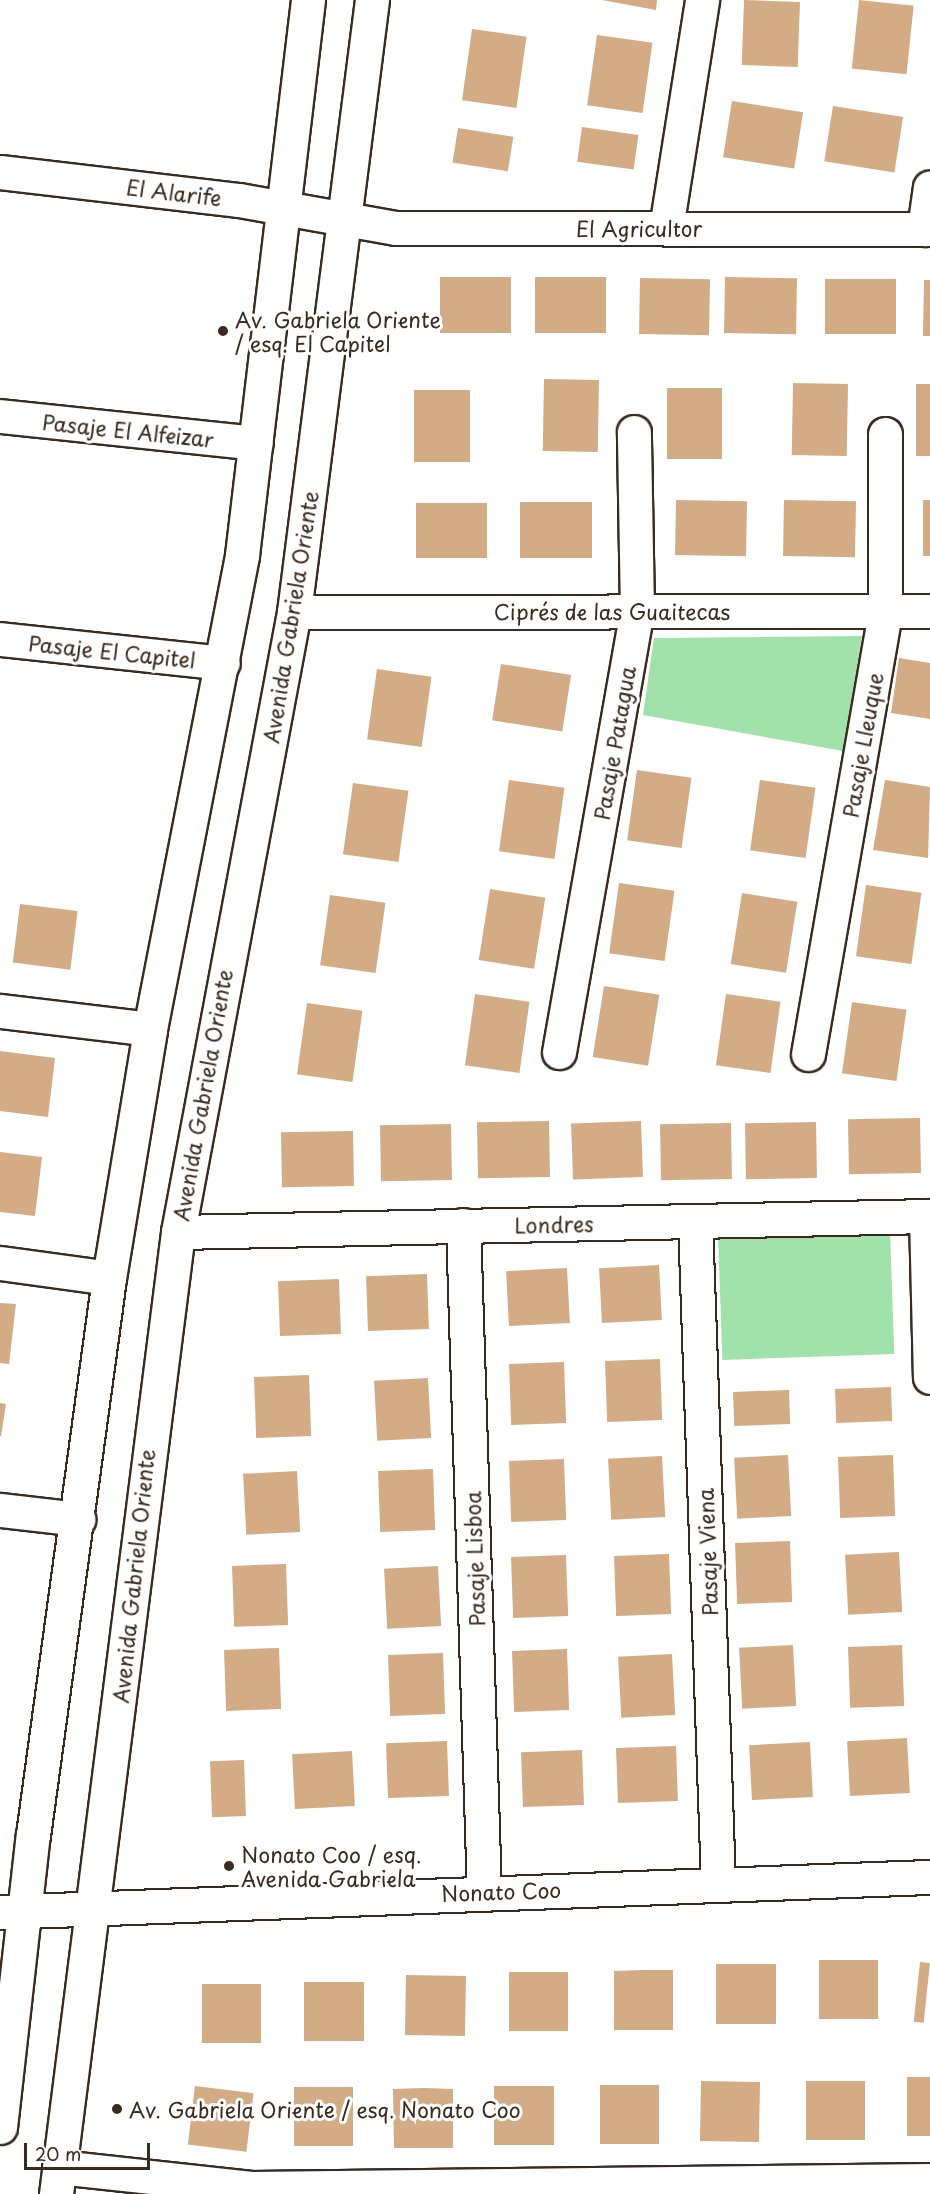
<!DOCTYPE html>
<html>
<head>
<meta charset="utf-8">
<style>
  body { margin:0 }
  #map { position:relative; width:930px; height:2194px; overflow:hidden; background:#fff; font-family:"Playpen Sans",sans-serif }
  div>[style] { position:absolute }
  .green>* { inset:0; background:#a1e2ab; transform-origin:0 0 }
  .building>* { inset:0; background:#d3ac85; transform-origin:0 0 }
  .roads { filter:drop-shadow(2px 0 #3b2a1e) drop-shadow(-2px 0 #3b2a1e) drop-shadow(0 2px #3b2a1e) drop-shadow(0 -2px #3b2a1e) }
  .street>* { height:33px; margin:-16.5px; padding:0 16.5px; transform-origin:16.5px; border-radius:16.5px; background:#fff }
  .secondary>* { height:33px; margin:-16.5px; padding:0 16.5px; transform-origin:16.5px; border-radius:16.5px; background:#fff }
  .dots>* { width:16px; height:16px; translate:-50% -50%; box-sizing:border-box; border:3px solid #fff; border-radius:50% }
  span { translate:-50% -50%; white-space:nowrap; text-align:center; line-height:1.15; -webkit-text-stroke:6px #fff; paint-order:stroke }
  .street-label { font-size:21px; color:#3b2a1e }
  .poi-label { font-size:21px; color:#3b2a1e }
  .left { translate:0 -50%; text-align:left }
  .scale { position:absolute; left:24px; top:2143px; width:126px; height:27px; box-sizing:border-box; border:3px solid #3b2a1e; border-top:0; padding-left:8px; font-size:18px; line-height:21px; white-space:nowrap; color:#3b2a1e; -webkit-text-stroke:4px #fff; paint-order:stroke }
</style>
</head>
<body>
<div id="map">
  <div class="green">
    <i style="clip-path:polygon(862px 636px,843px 751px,643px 715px,654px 638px)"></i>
    <i style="left:890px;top:1231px;width:123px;height:172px;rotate:88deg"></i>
  </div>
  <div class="building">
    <i style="clip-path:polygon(602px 0,657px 0,656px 10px)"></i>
    <i style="left:744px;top:0;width:56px;height:65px;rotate:2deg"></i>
    <i style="left:859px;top:0;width:55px;height:69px;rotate:6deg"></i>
    <i style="left:472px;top:29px;width:55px;height:72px;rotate:8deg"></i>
    <i style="left:597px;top:35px;width:56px;height:71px;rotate:8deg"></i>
    <i style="left:732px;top:101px;width:72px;height:57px;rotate:9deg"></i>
    <i style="left:833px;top:106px;width:71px;height:56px;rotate:9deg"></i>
    <i style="left:582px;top:127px;width:57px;height:35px;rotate:8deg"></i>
    <i style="left:458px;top:128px;width:56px;height:35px;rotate:9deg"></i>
    <i style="left:440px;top:277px;width:71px;height:56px"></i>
    <i style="left:535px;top:277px;width:71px;height:56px"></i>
    <i style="left:725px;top:277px;width:72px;height:56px;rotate:1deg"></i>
    <i style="left:640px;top:278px;width:70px;height:56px;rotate:1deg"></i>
    <i style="left:825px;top:279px;width:71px;height:55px"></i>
    <i style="clip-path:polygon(924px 280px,930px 280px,930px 336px,923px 336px)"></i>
    <i style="left:544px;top:379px;width:55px;height:72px;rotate:1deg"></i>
    <i style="left:793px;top:383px;width:55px;height:72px;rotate:1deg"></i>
    <i style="left:916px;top:384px;width:14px;height:72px"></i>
    <i style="left:667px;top:388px;width:55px;height:71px"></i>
    <i style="left:414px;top:390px;width:56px;height:72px"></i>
    <i style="left:676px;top:500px;width:71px;height:55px;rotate:1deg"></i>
    <i style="left:784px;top:500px;width:72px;height:56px;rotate:1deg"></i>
    <i style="left:923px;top:500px;width:7px;height:56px"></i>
    <i style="left:520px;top:502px;width:72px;height:56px"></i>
    <i style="left:416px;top:503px;width:71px;height:55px"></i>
    <i style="clip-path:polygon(899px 658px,930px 663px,930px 719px,891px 713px)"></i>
    <i style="left:501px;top:664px;width:71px;height:57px;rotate:9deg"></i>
    <i style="left:377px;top:669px;width:55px;height:71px;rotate:8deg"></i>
    <i style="left:637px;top:770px;width:55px;height:71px;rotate:8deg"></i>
    <i style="left:509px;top:780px;width:56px;height:72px;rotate:8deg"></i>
    <i style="left:760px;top:780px;width:56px;height:71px;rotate:8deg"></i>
    <i style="clip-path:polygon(885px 780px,930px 787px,928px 858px,873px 850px)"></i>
    <i style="left:353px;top:783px;width:56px;height:72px;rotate:8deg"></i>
    <i style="left:619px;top:883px;width:56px;height:71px;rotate:8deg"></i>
    <i style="left:866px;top:885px;width:56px;height:72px;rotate:8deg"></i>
    <i style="left:490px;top:889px;width:56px;height:72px;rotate:9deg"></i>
    <i style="left:742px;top:893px;width:56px;height:72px;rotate:9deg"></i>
    <i style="left:330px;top:895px;width:56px;height:71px;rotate:8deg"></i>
    <i style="left:20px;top:904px;width:58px;height:59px;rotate:7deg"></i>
    <i style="left:604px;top:986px;width:56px;height:72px;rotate:9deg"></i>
    <i style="left:475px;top:994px;width:55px;height:72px;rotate:8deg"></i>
    <i style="left:726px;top:994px;width:55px;height:72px;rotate:8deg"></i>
    <i style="left:852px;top:1002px;width:55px;height:72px;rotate:8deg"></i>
    <i style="left:307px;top:1003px;width:56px;height:72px;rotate:8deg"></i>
    <i style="clip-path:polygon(0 1051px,55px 1058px,48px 1117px,0 1111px)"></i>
    <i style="left:920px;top:1118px;width:55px;height:72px;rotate:89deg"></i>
    <i style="left:549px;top:1121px;width:56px;height:72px;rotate:89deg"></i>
    <i style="left:641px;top:1121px;width:56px;height:70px;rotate:88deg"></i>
    <i style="left:816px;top:1122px;width:56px;height:71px;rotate:89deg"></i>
    <i style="left:731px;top:1123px;width:56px;height:71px;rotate:89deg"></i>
    <i style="left:451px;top:1124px;width:56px;height:71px;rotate:89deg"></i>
    <i style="left:353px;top:1131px;width:55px;height:72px;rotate:89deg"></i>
    <i style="clip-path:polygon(0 1152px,42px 1157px,35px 1216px,0 1212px)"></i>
    <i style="left:659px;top:1265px;width:55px;height:60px;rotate:87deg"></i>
    <i style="left:567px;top:1268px;width:55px;height:61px;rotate:87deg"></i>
    <i style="left:427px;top:1274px;width:55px;height:61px;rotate:88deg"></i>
    <i style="left:339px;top:1279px;width:55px;height:61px;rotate:88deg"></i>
    <i style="clip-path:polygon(0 1303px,16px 1304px,9px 1364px,0 1363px)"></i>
    <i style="left:660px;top:1359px;width:61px;height:55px;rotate:88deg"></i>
    <i style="left:564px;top:1362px;width:61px;height:55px;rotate:88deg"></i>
    <i style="left:309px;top:1375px;width:61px;height:55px;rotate:88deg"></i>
    <i style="left:428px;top:1378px;width:60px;height:54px;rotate:87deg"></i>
    <i style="left:891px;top:1387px;width:34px;height:56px;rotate:88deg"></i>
    <i style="left:789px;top:1390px;width:34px;height:56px;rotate:88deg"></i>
    <i style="clip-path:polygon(0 1403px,6px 1404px,1px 1436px,0 1436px)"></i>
    <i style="left:788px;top:1455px;width:61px;height:54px;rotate:87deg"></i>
    <i style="left:893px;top:1455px;width:61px;height:55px;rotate:88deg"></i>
    <i style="left:662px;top:1456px;width:61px;height:54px;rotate:87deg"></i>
    <i style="left:564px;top:1459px;width:61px;height:55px;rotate:88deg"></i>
    <i style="left:433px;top:1469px;width:61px;height:55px;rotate:88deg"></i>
    <i style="left:297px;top:1471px;width:61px;height:54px;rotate:87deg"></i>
    <i style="left:790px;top:1541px;width:61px;height:55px;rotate:88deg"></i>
    <i style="left:899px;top:1552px;width:60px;height:54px;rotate:87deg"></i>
    <i style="left:669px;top:1554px;width:60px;height:55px;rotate:88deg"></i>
    <i style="left:566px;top:1555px;width:61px;height:55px;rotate:88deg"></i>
    <i style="left:286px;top:1564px;width:61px;height:54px;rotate:88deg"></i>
    <i style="left:438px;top:1566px;width:60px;height:54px;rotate:87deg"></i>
    <i style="left:793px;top:1645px;width:61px;height:54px;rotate:87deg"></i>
    <i style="left:902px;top:1645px;width:61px;height:54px;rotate:88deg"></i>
    <i style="left:279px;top:1648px;width:61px;height:55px;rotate:88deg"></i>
    <i style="left:567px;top:1649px;width:61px;height:55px;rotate:88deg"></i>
    <i style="left:443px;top:1653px;width:61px;height:55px;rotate:88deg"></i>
    <i style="left:672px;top:1654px;width:61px;height:54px;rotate:87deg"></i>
    <i style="left:907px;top:1738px;width:55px;height:60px;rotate:87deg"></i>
    <i style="left:447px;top:1741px;width:55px;height:61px;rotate:88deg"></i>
    <i style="left:810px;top:1742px;width:55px;height:61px;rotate:87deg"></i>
    <i style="left:676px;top:1746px;width:55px;height:60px;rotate:88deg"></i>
    <i style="left:582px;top:1750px;width:55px;height:61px;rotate:88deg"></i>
    <i style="left:352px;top:1751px;width:55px;height:60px;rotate:87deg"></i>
    <i style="left:244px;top:1760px;width:56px;height:34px;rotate:88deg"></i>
    <i style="left:819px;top:1960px;width:59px;height:59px"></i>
    <i style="left:920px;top:1962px;width:10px;height:60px;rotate:6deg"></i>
    <i style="left:716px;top:1964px;width:60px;height:60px"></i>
    <i style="clip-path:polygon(643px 1970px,673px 1970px,673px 2030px,614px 2030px,614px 1971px)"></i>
    <i style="left:509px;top:1972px;width:59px;height:59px"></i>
    <i style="left:406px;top:1975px;width:60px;height:60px;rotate:1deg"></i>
    <i style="left:304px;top:1982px;width:60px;height:59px"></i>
    <i style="left:202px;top:1984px;width:59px;height:59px"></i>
    <i style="left:907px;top:2077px;width:23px;height:59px"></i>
    <i style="left:701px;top:2081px;width:59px;height:60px;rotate:1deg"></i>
    <i style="left:806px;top:2081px;width:59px;height:59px"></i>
    <i style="left:600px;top:2085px;width:59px;height:59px"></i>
    <i style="left:195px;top:2086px;width:59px;height:59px;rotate:7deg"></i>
    <i style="left:494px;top:2086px;width:60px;height:59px"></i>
    <i style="left:294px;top:2087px;width:59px;height:59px"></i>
    <i style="clip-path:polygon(423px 2088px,453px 2089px,453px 2148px,394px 2148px,393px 2089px)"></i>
  </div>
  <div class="roads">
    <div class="street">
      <i style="left:0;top:172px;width:241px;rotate:6.7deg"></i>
      <i style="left:239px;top:200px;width:159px;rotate:10.1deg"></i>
      <i style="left:396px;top:228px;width:534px;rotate:0.11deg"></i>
      <i style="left:666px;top:228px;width:231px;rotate:-81deg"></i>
      <i style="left:924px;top:229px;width:42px;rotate:-81.9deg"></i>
      <i style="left:0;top:416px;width:257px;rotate:6deg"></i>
      <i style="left:294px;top:612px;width:636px;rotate:-0.09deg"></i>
      <i style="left:0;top:639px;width:224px;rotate:6.1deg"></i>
      <i style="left:0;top:1011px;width:151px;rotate:6.8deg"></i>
      <i style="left:559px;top:1052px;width:448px;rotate:-80deg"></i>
      <i style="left:637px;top:611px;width:179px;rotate:-91deg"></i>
      <i style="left:808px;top:1054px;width:450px;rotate:-80.1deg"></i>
      <i style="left:885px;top:611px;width:177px;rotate:-90deg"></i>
      <i style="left:926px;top:1216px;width:161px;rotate:88.6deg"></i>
      <i style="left:695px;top:1221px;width:663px;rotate:88.01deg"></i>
      <i style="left:463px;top:1225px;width:667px;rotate:88.2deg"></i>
      <i style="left:178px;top:1232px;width:752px;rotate:-1.22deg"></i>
      <i style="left:0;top:1263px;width:110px;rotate:7.8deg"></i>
      <i style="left:0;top:1510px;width:79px;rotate:6.6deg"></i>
      <i style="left:59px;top:2167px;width:193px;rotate:6.2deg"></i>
      <i style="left:251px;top:2188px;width:679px;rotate:-0.68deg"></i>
    </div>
    <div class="secondary">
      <i style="left:0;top:1912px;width:931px;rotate:-2.16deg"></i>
      <i style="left:0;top:2127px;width:294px;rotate:-83.6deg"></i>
      <i style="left:33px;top:1835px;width:562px;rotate:-82.23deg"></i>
      <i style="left:109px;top:1278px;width:252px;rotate:-80.6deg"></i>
      <i style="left:150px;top:1029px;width:483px;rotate:-79deg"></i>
      <i style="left:242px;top:555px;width:559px;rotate:-83.22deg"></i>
      <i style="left:56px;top:2194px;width:970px;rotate:-82.77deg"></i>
      <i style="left:178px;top:1232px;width:631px;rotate:-79.4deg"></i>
      <i style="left:294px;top:612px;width:617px;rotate:-82.74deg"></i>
    </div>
  </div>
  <div class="dots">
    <i style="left:223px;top:331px;background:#3b2a1e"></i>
    <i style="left:229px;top:1866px;background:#3b2a1e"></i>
    <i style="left:117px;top:2109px;background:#3b2a1e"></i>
  </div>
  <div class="street-label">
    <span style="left:174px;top:192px;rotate:7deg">El Alarife</span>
    <span style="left:639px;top:228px">El Agricultor</span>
    <span style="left:128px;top:430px;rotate:6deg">Pasaje El Alfeizar</span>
    <span style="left:612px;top:611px">Ciprés de las Guaitecas</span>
    <span style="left:290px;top:617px;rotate:-81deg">Avenida Gabriela Oriente</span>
    <span style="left:112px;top:651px;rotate:6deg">Pasaje El Capitel</span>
    <span style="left:614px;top:743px;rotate:-80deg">Pasaje Patagua</span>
    <span style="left:862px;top:745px;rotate:-80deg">Pasaje Lleuque</span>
    <span style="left:202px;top:1095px;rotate:-80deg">Avenida Gabriela Oriente</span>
    <span style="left:554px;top:1224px;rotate:-1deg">Londres</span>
    <span style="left:707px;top:1552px;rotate:-92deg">Pasaje Viena</span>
    <span style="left:474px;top:1559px;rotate:-92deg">Pasaje Lisboa</span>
    <span style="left:133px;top:1576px;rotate:-84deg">Avenida Gabriela Oriente</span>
    <span style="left:501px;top:1891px;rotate:-2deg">Nonato Coo</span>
  </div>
  <div class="poi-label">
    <span class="left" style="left:235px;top:331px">Av. Gabriela Oriente<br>/ esq. El Capitel</span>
    <span class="left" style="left:241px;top:1866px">Nonato Coo / esq.<br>Avenida Gabriela</span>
    <span class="left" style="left:129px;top:2109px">Av. Gabriela Oriente / esq. Nonato Coo</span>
  </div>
  <div class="scale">20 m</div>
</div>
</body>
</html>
